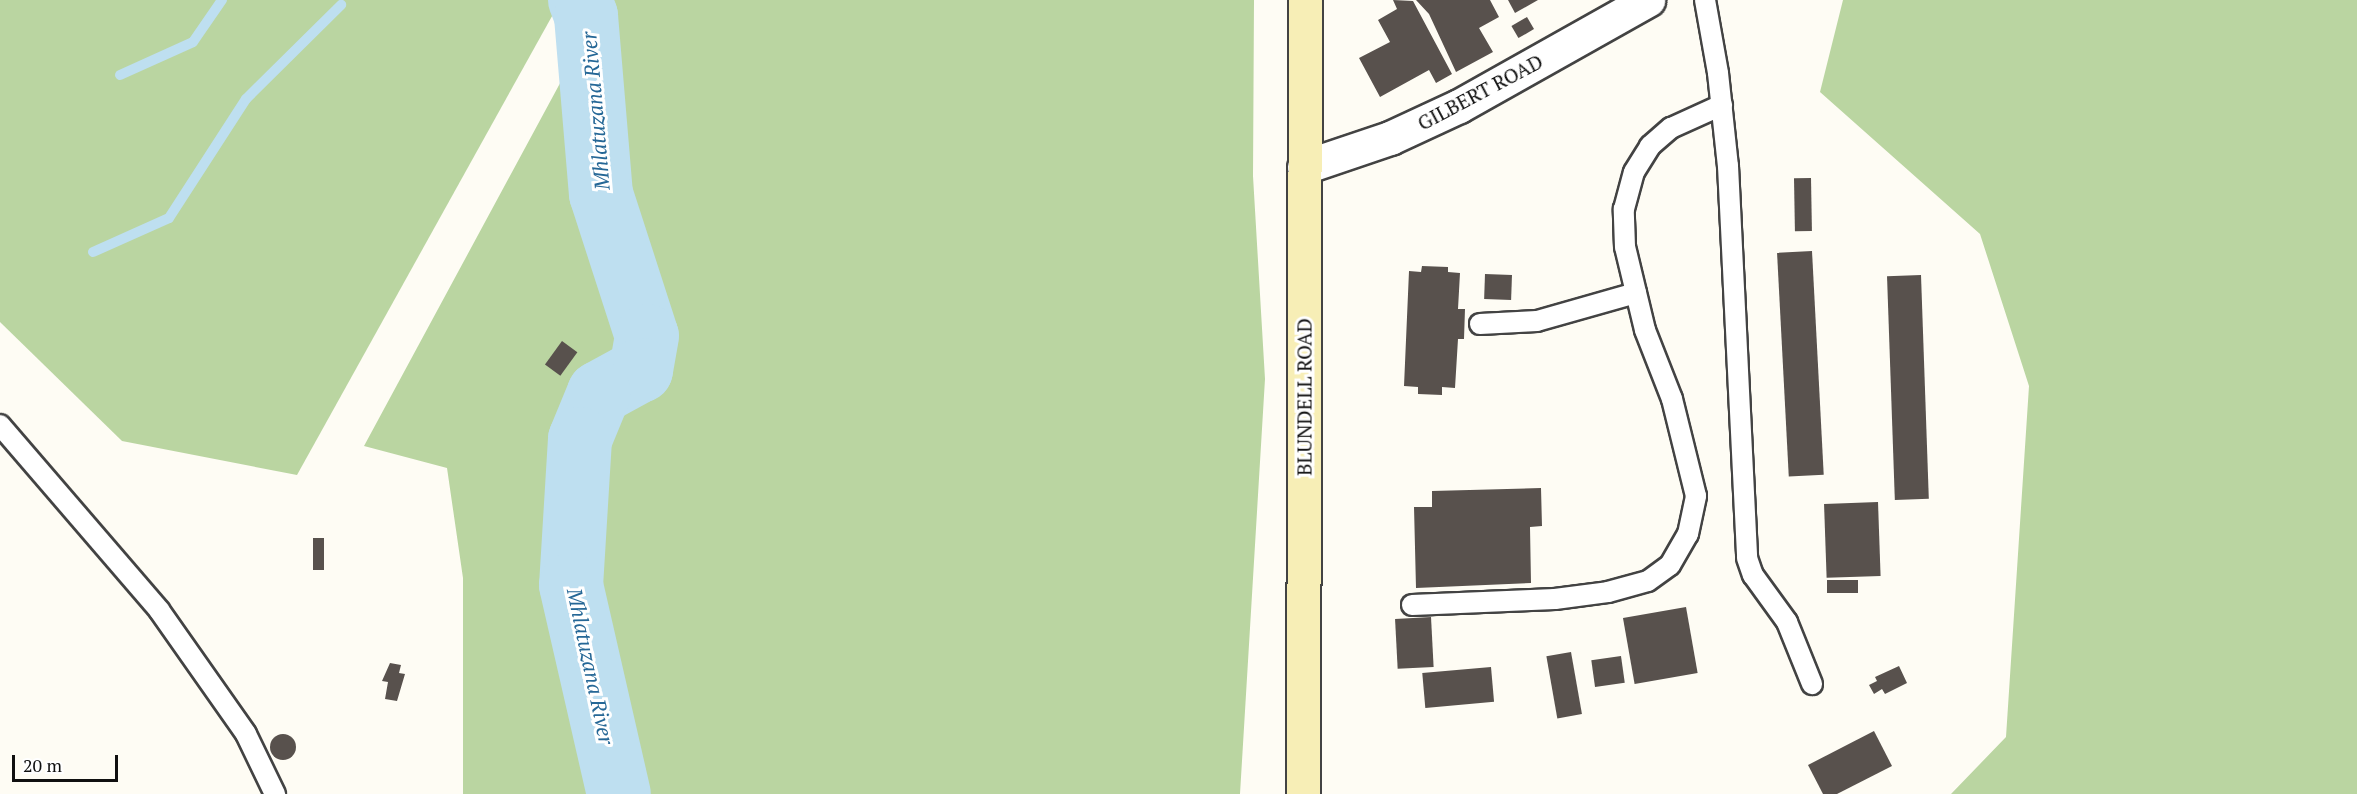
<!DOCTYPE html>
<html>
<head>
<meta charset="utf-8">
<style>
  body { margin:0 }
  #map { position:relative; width:2357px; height:794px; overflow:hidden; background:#fefcf4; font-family:"PT Serif",serif }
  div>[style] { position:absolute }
  .forest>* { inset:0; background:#bad5a1 }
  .stream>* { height:10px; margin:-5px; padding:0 5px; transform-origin:5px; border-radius:5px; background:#bedff0 }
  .river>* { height:64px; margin:-32px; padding:0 32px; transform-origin:32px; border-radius:32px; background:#bedff0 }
  .building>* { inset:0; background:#58514d; transform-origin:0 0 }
  .round { border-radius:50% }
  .roads { filter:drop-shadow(2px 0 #434343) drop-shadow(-2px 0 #434343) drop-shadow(0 2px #434343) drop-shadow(0 -2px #434343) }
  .lane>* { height:20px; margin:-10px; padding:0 10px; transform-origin:10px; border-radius:10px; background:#fff }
  .street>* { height:33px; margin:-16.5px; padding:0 16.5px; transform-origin:16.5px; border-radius:16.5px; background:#fff }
  .secondary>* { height:33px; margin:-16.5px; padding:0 16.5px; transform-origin:16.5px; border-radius:16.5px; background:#f7eeb6 }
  span { translate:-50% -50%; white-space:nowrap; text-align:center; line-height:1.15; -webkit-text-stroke:6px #fff; paint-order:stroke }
  .street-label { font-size:20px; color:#101010 }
  .water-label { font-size:21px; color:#256796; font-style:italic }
  .scale { position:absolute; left:12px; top:755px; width:106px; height:27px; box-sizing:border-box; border:3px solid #101010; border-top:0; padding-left:8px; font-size:18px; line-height:21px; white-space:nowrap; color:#101010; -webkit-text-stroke:4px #fff; paint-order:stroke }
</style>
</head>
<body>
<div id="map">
  <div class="forest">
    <i style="clip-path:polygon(0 0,561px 0,297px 475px,122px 441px,0 322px)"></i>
    <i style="clip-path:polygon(605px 0,1254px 0,1253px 176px,1265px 379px,1240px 794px,463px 794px,463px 578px,447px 468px,364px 446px)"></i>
    <i style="clip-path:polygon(1843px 0,2357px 0,2357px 794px,1951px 794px,2006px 737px,2029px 386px,1980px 234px,1820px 92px)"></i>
  </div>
  <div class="stream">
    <i style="left:120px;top:75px;width:80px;rotate:-24.3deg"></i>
    <i style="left:193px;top:42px;width:51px;rotate:-55.4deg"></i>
    <i style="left:93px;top:252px;width:83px;rotate:-24.1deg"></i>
    <i style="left:169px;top:218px;width:142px;rotate:-57.1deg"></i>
    <i style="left:246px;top:99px;width:134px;rotate:-44.7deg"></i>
  </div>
  <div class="river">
    <i style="left:580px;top:0;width:17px;rotate:69deg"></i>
    <i style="left:586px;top:16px;width:179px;rotate:85.2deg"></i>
    <i style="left:601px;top:194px;width:149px;rotate:72.1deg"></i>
    <i style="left:647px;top:336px;width:35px;rotate:100deg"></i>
    <i style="left:641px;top:370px;width:48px;rotate:151.3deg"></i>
    <i style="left:599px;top:393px;width:50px;rotate:112.4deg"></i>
    <i style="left:580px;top:439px;width:146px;rotate:93.5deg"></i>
    <i style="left:571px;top:585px;width:214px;rotate:77.1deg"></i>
  </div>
  <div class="building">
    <i style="clip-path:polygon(1393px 0,1413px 1px,1452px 74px,1436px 83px,1429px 70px,1380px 97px,1359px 58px,1390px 42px,1378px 20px,1397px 9px)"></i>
    <i style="clip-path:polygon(1416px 0,1490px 0,1499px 17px,1479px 28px,1493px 52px,1456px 72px,1429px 14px)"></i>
    <i style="clip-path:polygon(1508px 0,1538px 0,1515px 13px)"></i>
    <i style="left:1527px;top:17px;width:14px;height:18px;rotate:60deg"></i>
    <i style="left:1811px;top:178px;width:53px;height:17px;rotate:89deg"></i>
    <i style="left:1812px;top:251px;width:224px;height:35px;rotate:87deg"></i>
    <i style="clip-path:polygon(1422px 266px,1448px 267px,1448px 272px,1460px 273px,1458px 309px,1465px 309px,1464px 339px,1458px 339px,1455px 388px,1442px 387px,1442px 395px,1418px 394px,1418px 387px,1404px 386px,1409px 271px,1421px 272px)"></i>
    <i style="left:1485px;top:274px;width:27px;height:25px;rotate:2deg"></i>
    <i style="left:1921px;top:275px;width:224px;height:34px;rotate:88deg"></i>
    <i style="left:562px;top:341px;width:19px;height:29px;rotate:36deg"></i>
    <i style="clip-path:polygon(1541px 488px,1542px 526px,1530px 527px,1531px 583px,1416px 588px,1414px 507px,1432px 507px,1432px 491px)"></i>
    <i style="left:1878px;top:502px;width:74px;height:54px;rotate:88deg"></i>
    <i style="left:313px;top:538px;width:11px;height:32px"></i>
    <i style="left:1827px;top:580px;width:31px;height:13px"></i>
    <i style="left:1686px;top:607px;width:67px;height:64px;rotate:80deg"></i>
    <i style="left:1431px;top:617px;width:50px;height:36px;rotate:87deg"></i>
    <i style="left:1571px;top:652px;width:63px;height:25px;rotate:80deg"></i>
    <i style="left:1621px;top:656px;width:27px;height:30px;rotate:82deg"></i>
    <i style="clip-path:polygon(390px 663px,401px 665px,399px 673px,405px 674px,397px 701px,385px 699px,388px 682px,382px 681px)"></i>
    <i style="clip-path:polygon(1899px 666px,1907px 683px,1885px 694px,1882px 689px,1874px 694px,1869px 685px,1877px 681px,1875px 677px)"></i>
    <i style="left:1491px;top:667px;width:35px;height:69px;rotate:85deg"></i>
    <i style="clip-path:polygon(1874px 731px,1892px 766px,1837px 794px,1823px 794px,1808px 765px)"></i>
    <i class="round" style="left:270px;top:734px;width:26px;height:26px"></i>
  </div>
  <div class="roads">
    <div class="lane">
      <i style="left:1705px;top:0;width:74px;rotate:79.9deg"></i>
      <i style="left:1718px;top:73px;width:94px;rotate:83.9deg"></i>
      <i style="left:1728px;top:166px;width:392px;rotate:87.2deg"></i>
      <i style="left:1747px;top:558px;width:18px;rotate:71deg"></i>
      <i style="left:1753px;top:575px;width:58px;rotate:54.1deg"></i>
      <i style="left:1787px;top:622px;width:67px;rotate:68deg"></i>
      <i style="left:1480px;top:324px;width:57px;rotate:-3deg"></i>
      <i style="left:1537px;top:321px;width:103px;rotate:-15.8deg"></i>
      <i style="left:0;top:425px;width:244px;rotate:49.3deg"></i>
      <i style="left:159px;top:610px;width:151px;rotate:54.9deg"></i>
      <i style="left:246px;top:734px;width:67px;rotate:64.2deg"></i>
      <i style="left:1412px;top:605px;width:143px;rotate:-2.4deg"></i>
      <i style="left:1555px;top:599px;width:53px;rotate:-7.5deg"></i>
      <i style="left:1608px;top:592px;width:41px;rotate:-15.4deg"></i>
      <i style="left:1648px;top:581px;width:27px;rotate:-36deg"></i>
      <i style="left:1670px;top:565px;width:36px;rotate:-60deg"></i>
      <i style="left:1688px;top:534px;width:39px;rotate:-78deg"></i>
      <i style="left:1696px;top:496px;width:100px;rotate:-103.9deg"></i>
      <i style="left:1672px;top:399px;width:74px;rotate:-111.4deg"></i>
      <i style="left:1645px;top:330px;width:85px;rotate:-103.5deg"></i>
      <i style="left:1625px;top:247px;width:38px;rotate:-92deg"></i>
      <i style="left:1624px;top:209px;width:38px;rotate:-75deg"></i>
      <i style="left:1634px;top:172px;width:31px;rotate:-58deg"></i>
      <i style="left:1650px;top:146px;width:28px;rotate:-41deg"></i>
      <i style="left:1671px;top:128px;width:56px;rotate:-24.3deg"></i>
    </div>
    <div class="street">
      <i style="left:1304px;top:167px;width:91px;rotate:-18.6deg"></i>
      <i style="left:1390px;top:138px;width:76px;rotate:-24.9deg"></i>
      <i style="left:1459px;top:106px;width:217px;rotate:-29.3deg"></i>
    </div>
    <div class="secondary">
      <i style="left:1303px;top:794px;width:794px;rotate:-89.86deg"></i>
    </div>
  </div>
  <div class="street-label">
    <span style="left:1480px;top:92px;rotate:-28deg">GILBERT ROAD</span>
    <span style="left:1304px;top:397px;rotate:-90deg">BLUNDELL ROAD</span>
  </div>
  <div class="water-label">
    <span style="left:595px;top:111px;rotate:-95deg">Mhlatuzana River</span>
    <span style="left:591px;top:666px;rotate:78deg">Mhlatuzana River</span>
  </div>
  <div class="scale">20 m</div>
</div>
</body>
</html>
